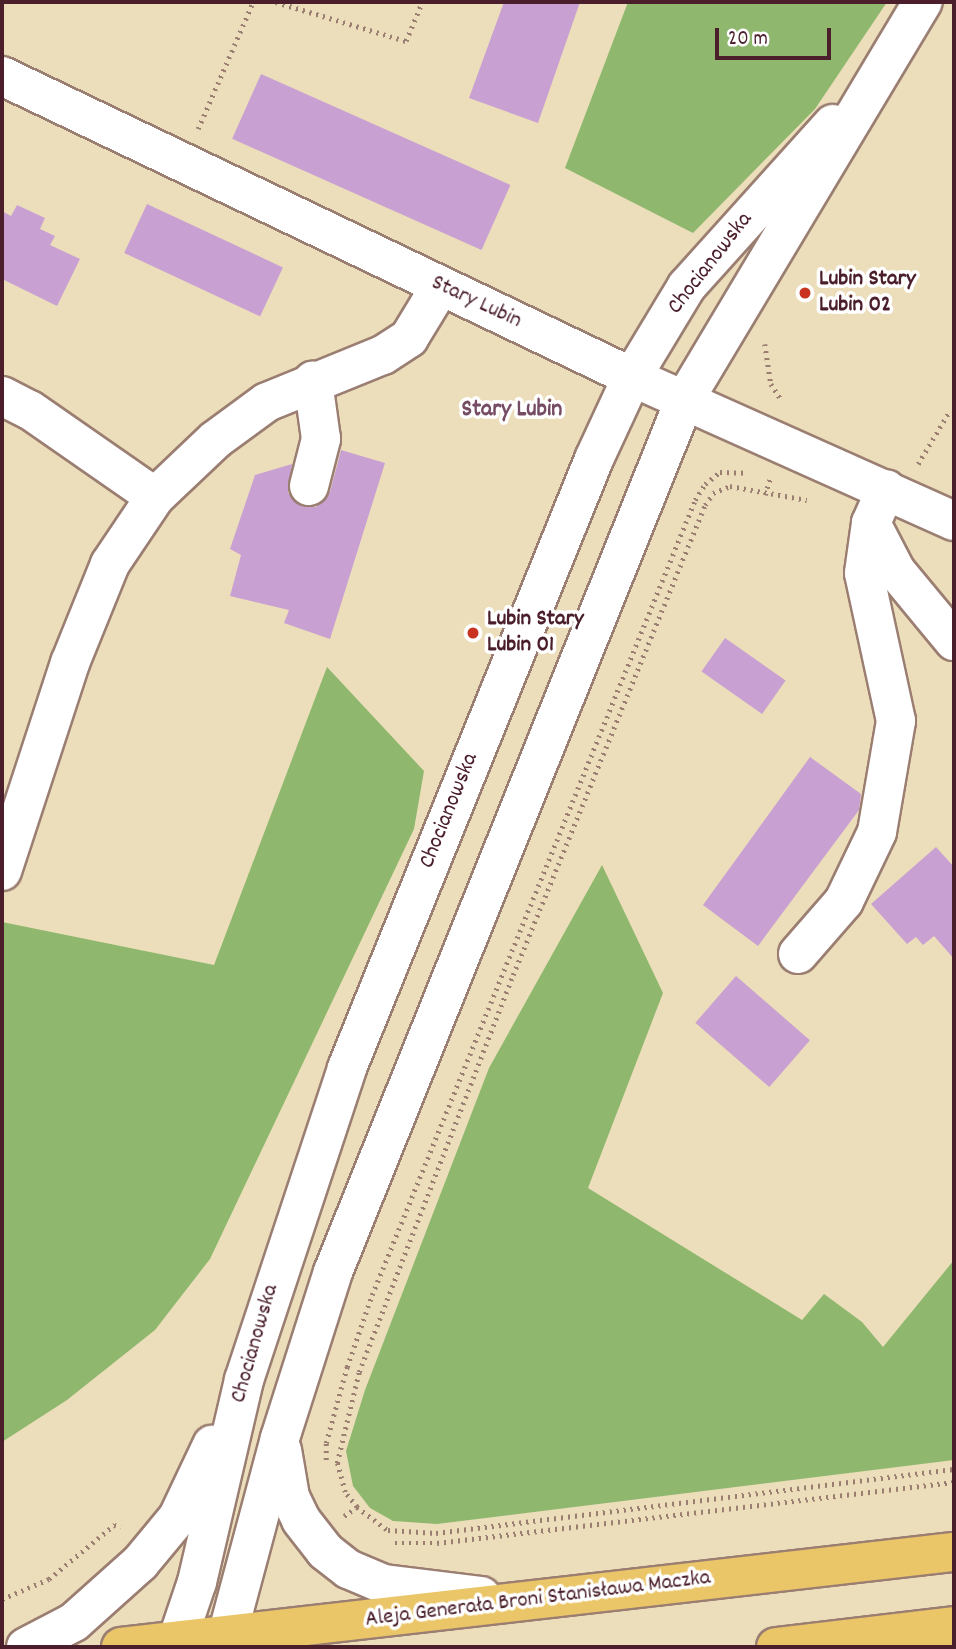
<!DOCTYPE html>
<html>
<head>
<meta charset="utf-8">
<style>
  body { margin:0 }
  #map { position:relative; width:956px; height:1649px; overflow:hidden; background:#ecdeba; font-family:Dekko,sans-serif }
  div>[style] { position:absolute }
  .forest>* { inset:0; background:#8fb86e }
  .building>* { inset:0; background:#c9a0d2; transform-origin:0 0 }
  .path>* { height:4.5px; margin-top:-2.25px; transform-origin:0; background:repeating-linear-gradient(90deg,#9b7e72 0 2px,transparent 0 7px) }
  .roads { filter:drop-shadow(2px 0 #9b7e72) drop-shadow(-2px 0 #9b7e72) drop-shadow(0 2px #9b7e72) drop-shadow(0 -2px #9b7e72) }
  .minor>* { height:38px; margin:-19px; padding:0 19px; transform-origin:19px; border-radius:19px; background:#fff }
  .major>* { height:38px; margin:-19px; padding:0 19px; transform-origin:19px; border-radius:19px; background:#ebc669 }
  .dots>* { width:19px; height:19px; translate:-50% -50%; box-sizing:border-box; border:4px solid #fff; border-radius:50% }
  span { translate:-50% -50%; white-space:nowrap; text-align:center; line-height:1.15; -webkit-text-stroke:7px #fff; paint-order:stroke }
  .street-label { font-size:23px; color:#4a1f2b }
  .poi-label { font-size:23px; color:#4a1f2b; font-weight:700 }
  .left { translate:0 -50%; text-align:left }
  .neighbourhood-label { font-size:24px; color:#764c65; font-weight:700 }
  .frame { position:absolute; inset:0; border:4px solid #4a1f2b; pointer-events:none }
  .scale { position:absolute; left:715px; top:28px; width:116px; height:32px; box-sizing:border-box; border:4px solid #4a1f2b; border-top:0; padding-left:9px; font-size:21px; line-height:24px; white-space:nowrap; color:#4a1f2b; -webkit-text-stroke:5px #fff; paint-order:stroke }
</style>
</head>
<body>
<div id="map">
  <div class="forest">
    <i style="clip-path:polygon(628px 2px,887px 2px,815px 109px,693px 233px,565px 168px)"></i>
    <i style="clip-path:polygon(327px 667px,424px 771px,414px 829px,210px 1259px,155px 1330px,67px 1400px,2px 1442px,2px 922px,214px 965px)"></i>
    <i style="clip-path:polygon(602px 865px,663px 993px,588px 1188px,802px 1320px,824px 1294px,862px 1322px,883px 1347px,954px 1260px,954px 1460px,437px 1524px,393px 1521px,370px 1508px,353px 1486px,346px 1451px,365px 1390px,489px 1068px)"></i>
  </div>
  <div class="building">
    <i style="clip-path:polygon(504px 2px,580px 2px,538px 123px,469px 98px)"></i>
    <i style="left:261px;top:74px;width:273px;height:71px;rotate:24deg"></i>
    <i style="left:147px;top:204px;width:150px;height:54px;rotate:25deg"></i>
    <i style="clip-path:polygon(17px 205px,45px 218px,40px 229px,55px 236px,50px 245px,80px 259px,57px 306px,2px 279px,2px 211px,11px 216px)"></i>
    <i style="clip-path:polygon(341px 450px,385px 463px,330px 639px,284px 623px,289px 610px,230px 596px,241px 555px,230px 549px,255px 475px,292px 464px,288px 493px,303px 507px,316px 507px,330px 492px)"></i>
    <i style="left:725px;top:638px;width:74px;height:41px;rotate:35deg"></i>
    <i style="clip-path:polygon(810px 757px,861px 794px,859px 810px,758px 946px,703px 905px)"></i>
    <i style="clip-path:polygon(936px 847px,954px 867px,954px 959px,934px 936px,923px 945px,916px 937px,907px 944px,871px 904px)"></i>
    <i style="left:736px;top:976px;width:98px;height:62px;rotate:41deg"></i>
  </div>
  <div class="path">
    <i style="left:276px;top:2px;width:136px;rotate:16.7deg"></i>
    <i style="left:406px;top:41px;width:42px;rotate:-67.7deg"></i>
    <i style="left:198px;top:129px;width:138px;rotate:-66.6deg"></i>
    <i style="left:765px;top:344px;width:40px;rotate:81.5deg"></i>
    <i style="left:771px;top:384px;width:20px;rotate:57deg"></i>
    <i style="left:918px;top:464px;width:61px;rotate:-59.2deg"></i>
    <i style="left:765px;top:495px;width:17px;rotate:-73deg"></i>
    <i style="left:326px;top:1460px;width:17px;rotate:-90deg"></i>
    <i style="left:326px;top:1443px;width:79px;rotate:-74.6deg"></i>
    <i style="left:347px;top:1367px;width:76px;rotate:-70.9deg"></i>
    <i style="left:372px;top:1295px;width:858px;rotate:-67.89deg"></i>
    <i style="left:695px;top:500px;width:19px;rotate:-58deg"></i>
    <i style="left:705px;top:484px;width:19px;rotate:-39deg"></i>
    <i style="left:720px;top:472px;width:25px;rotate:2deg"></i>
    <i style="left:357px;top:1507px;width:19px;rotate:-129deg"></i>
    <i style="left:345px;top:1492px;width:30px;rotate:-105deg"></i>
    <i style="left:337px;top:1463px;width:94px;rotate:-76.4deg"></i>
    <i style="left:359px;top:1372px;width:426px;rotate:-68.8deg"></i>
    <i style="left:513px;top:975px;width:508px;rotate:-67.78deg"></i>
    <i style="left:705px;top:505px;width:14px;rotate:-56deg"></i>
    <i style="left:713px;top:493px;width:18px;rotate:-22deg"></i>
    <i style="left:730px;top:486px;width:78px;rotate:10.3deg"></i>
    <i style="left:344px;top:1516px;width:16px;rotate:-35deg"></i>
    <i style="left:357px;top:1507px;width:39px;rotate:37deg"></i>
    <i style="left:388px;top:1530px;width:48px;rotate:3.6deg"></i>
    <i style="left:436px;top:1533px;width:522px;rotate:-7.04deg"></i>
    <i style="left:395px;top:1543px;width:42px"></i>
    <i style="left:437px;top:1543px;width:521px;rotate:-6.73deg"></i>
    <i style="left:2px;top:1599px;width:51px;rotate:-23.1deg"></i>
    <i style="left:49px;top:1579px;width:85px;rotate:-39.7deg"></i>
    <i style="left:114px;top:1525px;width:7px;rotate:16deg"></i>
  </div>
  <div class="roads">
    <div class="minor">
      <i style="left:2px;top:76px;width:698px;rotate:25.54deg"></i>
      <i style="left:632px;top:377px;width:353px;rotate:24.1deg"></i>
      <i style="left:2px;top:396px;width:31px;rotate:27deg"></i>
      <i style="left:30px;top:410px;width:152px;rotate:34.8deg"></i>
      <i style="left:309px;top:486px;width:49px;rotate:-75.7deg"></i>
      <i style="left:321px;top:439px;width:59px;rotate:-97.9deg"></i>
      <i style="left:871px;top:523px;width:54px;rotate:62.5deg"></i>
      <i style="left:896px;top:571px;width:91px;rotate:50.4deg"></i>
      <i style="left:2px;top:871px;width:219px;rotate:-71.9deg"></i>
      <i style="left:70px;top:663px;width:107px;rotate:-68deg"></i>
      <i style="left:110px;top:564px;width:81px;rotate:-56.1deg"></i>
      <i style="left:155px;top:497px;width:83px;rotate:-43.5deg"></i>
      <i style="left:215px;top:440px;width:64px;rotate:-36.2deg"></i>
      <i style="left:267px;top:402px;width:125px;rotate:-22.1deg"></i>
      <i style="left:383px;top:355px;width:31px;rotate:-33deg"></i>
      <i style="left:409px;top:338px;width:60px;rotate:-58.7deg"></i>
      <i style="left:798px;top:954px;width:70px;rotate:-49deg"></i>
      <i style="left:844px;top:901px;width:76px;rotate:-64.4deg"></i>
      <i style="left:877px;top:832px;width:113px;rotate:-80.3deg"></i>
      <i style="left:896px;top:721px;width:151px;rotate:-102.2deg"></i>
      <i style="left:864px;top:573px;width:50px;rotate:-82deg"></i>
      <i style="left:871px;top:523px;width:37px;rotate:-66deg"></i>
      <i style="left:282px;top:1450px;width:48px;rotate:80.3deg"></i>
      <i style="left:290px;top:1497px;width:25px;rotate:64deg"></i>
      <i style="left:301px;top:1520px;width:39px;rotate:52deg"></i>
      <i style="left:325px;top:1551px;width:29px;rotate:38deg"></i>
      <i style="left:348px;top:1569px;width:38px;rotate:23deg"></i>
      <i style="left:383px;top:1584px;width:99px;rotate:7deg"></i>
      <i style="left:227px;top:1636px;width:205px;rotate:-75deg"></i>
      <i style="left:280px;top:1438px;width:174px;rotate:-72.3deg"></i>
      <i style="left:333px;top:1272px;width:941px;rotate:-68.04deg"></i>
      <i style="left:685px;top:399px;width:463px;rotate:-59.1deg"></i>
      <i style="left:177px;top:1641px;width:62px;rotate:-71.3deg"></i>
      <i style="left:197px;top:1582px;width:207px;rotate:-76.9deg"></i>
      <i style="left:244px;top:1380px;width:329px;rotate:-71.7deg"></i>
      <i style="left:347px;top:1068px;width:657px;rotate:-67.92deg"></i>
      <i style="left:594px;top:459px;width:90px;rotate:-65.1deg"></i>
      <i style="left:632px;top:377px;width:106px;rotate:-58.9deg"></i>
      <i style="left:687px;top:286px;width:218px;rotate:-48deg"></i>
      <i style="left:26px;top:1647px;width:54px;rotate:-27.5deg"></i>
      <i style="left:74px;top:1622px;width:89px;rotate:-41.8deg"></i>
      <i style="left:140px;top:1563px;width:60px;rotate:-50.4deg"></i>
      <i style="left:178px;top:1517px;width:80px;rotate:-64.7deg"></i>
    </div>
    <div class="major">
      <i style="left:121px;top:1647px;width:838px;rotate:-6.51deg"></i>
      <i style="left:776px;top:1647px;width:179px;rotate:-6.7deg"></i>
    </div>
  </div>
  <div class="dots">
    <i style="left:805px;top:293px;background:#c8321e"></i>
    <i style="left:473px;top:633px;background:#c8321e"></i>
  </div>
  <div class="street-label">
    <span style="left:711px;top:264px;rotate:-52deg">Chocianowska</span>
    <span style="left:476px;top:303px;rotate:25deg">Stary Lubin</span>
    <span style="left:450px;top:811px;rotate:-68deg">Chocianowska</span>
    <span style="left:256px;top:1344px;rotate:-74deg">Chocianowska</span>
    <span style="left:538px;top:1600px;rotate:-7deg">Aleja Generała Broni Stanisława Maczka</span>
  </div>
  <div class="poi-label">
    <span class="left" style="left:819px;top:293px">Lubin Stary<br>Lubin 02</span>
    <span class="left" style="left:487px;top:633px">Lubin Stary<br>Lubin 01</span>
  </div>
  <div class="neighbourhood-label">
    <span style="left:512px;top:411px">Stary Lubin</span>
  </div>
  <div class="frame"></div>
  <div class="scale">20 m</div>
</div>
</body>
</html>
